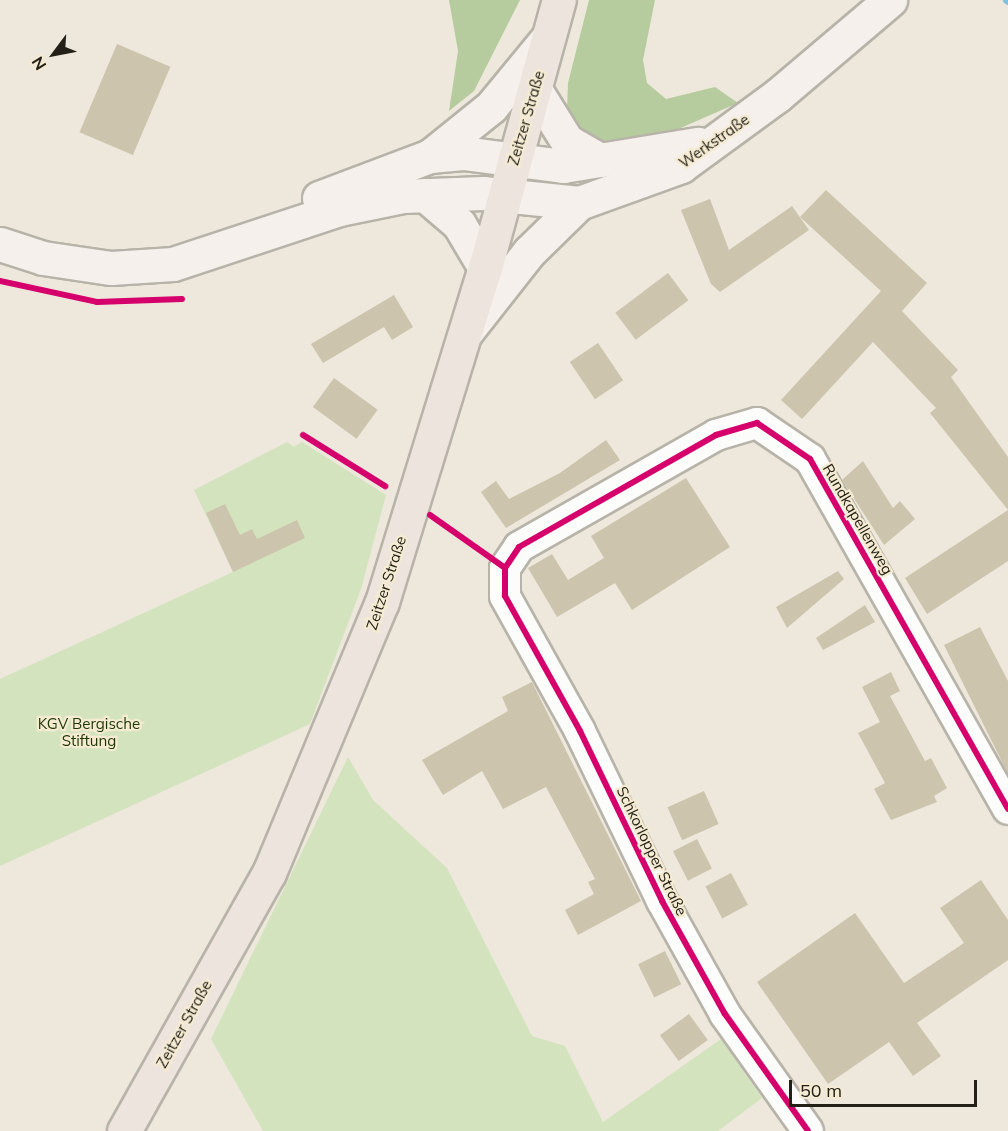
<!DOCTYPE html>
<html>
<head>
<meta charset="utf-8">
<style>
  body { margin:0 }
  #map { position:relative; width:1008px; height:1131px; overflow:hidden; background:#ede8db; font-family:Mulish,sans-serif }
  div>[style] { position:absolute }
  .green>* { inset:0; background:#d2e3be }
  .forest>* { inset:0; background:#b6cc9e }
  .stream>* { height:8px; margin:-4px; padding:0 4px; transform-origin:4px; border-radius:4px; background:#82bfdc }
  .building>* { inset:0; background:#cdc4ae; transform-origin:0 0 }
  .roads { filter:drop-shadow(2px 0 #b7b3a9) drop-shadow(-2px 0 #b7b3a9) drop-shadow(0 2px #b7b3a9) drop-shadow(0 -2px #b7b3a9) }
  .minor>* { height:30px; margin:-15px; padding:0 15px; transform-origin:15px; border-radius:15px; background:#fcfcfa }
  .secondary>* { height:33px; margin:-16.5px; padding:0 16.5px; transform-origin:16.5px; border-radius:16.5px; background:#f5f0eb }
  .primary>* { height:33px; margin:-16.5px; padding:0 16.5px; transform-origin:16.5px; border-radius:16.5px; background:#ede4dd }
  .cycleway>* { height:6px; margin:-3px; padding:0 3px; transform-origin:3px; border-radius:3px; background:#d6006c }
  span { translate:-50% -50%; white-space:nowrap; text-align:center; line-height:1.15; -webkit-text-stroke:4.5px #f5ebd3; paint-order:stroke }
  .street-label { font-size:15px; color:#232017 }
  .park-label { font-size:15px; color:#1b3702 }
  .north { position:absolute; left:24px; top:24px; width:60px; height:60px; -webkit-text-stroke:4px #f5ebd3; paint-order:stroke; rotate:238deg; font-size:16px; font-weight:700; line-height:24px; text-align:center; color:#232017 }
  .north::after { content:''; display:block; margin:auto; width:21px; height:27px; background:#232017; clip-path:polygon(50% 0,100% 100%,50% 72%,0 100%) }
  .scale { position:absolute; left:789px; top:1080px; width:188px; height:27px; box-sizing:border-box; border:3px solid #232017; border-top:0; padding-left:8px; font-size:18px; line-height:21px; white-space:nowrap; color:#232017; -webkit-text-stroke:4px #f5ebd3; paint-order:stroke }
</style>
</head>
<body>
<div id="map">
  <div class="green">
    <i style="clip-path:polygon(287px 442px,294px 447px,302px 442px,386px 495px,361px 589px,310px 724px,0 866px,0 679px,233px 572px,194px 490px)"></i>
    <i style="clip-path:polygon(348px 757px,373px 800px,447px 868px,532px 1036px,565px 1046px,603px 1122px,721px 1039px,762px 1098px,718px 1131px,263px 1131px,211px 1039px)"></i>
  </div>
  <div class="forest">
    <i style="clip-path:polygon(449px 0,520px 0,474px 91px,449px 111px,458px 51px)"></i>
    <i style="clip-path:polygon(589px 0,655px 0,643px 60px,647px 83px,666px 99px,715px 87px,738px 103px,669px 133px,618px 142px,597px 140px,578px 128px,567px 111px,568px 83px)"></i>
  </div>
  <div class="stream">
    <i style="left:1007px;top:0;width:1px;rotate:45deg"></i>
  </div>
  <div class="building">
    <i style="left:117px;top:44px;width:58px;height:96px;rotate:23deg"></i>
    <i style="clip-path:polygon(826px 190px,927px 283px,902px 311px,958px 370px,951px 377px,1008px 457px,1008px 561px,927px 614px,905px 578px,1008px 510px,930px 413px,936px 408px,873px 342px,802px 419px,781px 400px,881px 291px,800px 217px)"></i>
    <i style="clip-path:polygon(710px 199px,729px 250px,792px 206px,809px 230px,720px 292px,711px 284px,681px 210px)"></i>
    <i style="left:668px;top:273px;width:34px;height:66px;rotate:53deg"></i>
    <i style="clip-path:polygon(394px 295px,413px 327px,392px 340px,384px 327px,323px 363px,311px 344px)"></i>
    <i style="left:598px;top:343px;width:45px;height:34px;rotate:56deg"></i>
    <i style="left:334px;top:378px;width:54px;height:36px;rotate:36deg"></i>
    <i style="clip-path:polygon(606px 440px,620px 460px,506px 528px,481px 492px,496px 481px,509px 499px,560px 473px)"></i>
    <i style="clip-path:polygon(863px 461px,893px 508px,900px 501px,915px 519px,884px 545px,842px 480px)"></i>
    <i style="clip-path:polygon(686px 478px,730px 547px,632px 610px,615px 583px,557px 617px,528px 568px,552px 554px,568px 580px,604px 558px,591px 536px)"></i>
    <i style="clip-path:polygon(225px 504px,240px 535px,252px 529px,257px 539px,297px 520px,305px 538px,233px 572px,206px 513px)"></i>
    <i style="clip-path:polygon(838px 571px,844px 579px,787px 628px,776px 607px)"></i>
    <i style="clip-path:polygon(865px 605px,875px 622px,823px 650px,816px 638px)"></i>
    <i style="clip-path:polygon(980px 627px,1008px 681px,1008px 774px,944px 645px)"></i>
    <i style="clip-path:polygon(891px 672px,900px 691px,890px 696px,925px 761px,931px 758px,947px 788px,934px 796px,937px 802px,891px 820px,874px 789px,885px 783px,858px 733px,880px 722px,862px 687px)"></i>
    <i style="clip-path:polygon(532px 682px,641px 901px,578px 935px,565px 910px,594px 894px,588px 882px,595px 879px,546px 787px,503px 809px,482px 771px,443px 795px,422px 760px,508px 711px,502px 697px)"></i>
    <i style="left:704px;top:791px;width:36px;height:40px;rotate:66deg"></i>
    <i style="left:697px;top:839px;width:33px;height:27px;rotate:63deg"></i>
    <i style="left:731px;top:873px;width:36px;height:29px;rotate:62deg"></i>
    <i style="clip-path:polygon(981px 880px,1008px 920px,1008px 960px,917px 1023px,941px 1056px,913px 1076px,889px 1042px,828px 1084px,757px 982px,855px 913px,904px 983px,964px 943px,940px 908px)"></i>
    <i style="left:665px;top:951px;width:37px;height:30px;rotate:64deg"></i>
    <i style="left:689px;top:1014px;width:32px;height:36px;rotate:54deg"></i>
  </div>
  <div class="roads">
    <div class="minor">
      <i style="left:808px;top:1131px;width:143px;rotate:-125.4deg"></i>
      <i style="left:725px;top:1014px;width:129px;rotate:-119.1deg"></i>
      <i style="left:662px;top:901px;width:189px;rotate:-115.8deg"></i>
      <i style="left:580px;top:731px;width:154px;rotate:-119.1deg"></i>
      <i style="left:505px;top:596px;width:28px;rotate:-90deg"></i>
      <i style="left:505px;top:568px;width:25px;rotate:-56deg"></i>
      <i style="left:519px;top:547px;width:227px;rotate:-29.6deg"></i>
      <i style="left:716px;top:435px;width:43px;rotate:-16.3deg"></i>
      <i style="left:757px;top:423px;width:64px;rotate:34.2deg"></i>
      <i style="left:810px;top:459px;width:402px;rotate:60.5deg"></i>
    </div>
    <div class="secondary">
      <i style="left:534px;top:88px;width:62px;rotate:58.1deg"></i>
      <i style="left:567px;top:141px;width:38px;rotate:30deg"></i>
      <i style="left:430px;top:156px;width:78px;rotate:-38.8deg"></i>
      <i style="left:491px;top:107px;width:88px;rotate:-50.5deg"></i>
      <i style="left:425px;top:195px;width:45px;rotate:40.5deg"></i>
      <i style="left:459px;top:224px;width:51px;rotate:59.4deg"></i>
      <i style="left:319px;top:198px;width:119px;rotate:-20.7deg"></i>
      <i style="left:430px;top:156px;width:33px;rotate:-5deg"></i>
      <i style="left:463px;top:153px;width:101px;rotate:7.4deg"></i>
      <i style="left:563px;top:166px;width:137px;rotate:-9.3deg"></i>
      <i style="left:0;top:244px;width:45px;rotate:18deg"></i>
      <i style="left:43px;top:258px;width:69px;rotate:8.4deg"></i>
      <i style="left:111px;top:268px;width:62px;rotate:-3.7deg"></i>
      <i style="left:173px;top:264px;width:175px;rotate:-18.3deg"></i>
      <i style="left:339px;top:209px;width:65px;rotate:-11.5deg"></i>
      <i style="left:403px;top:196px;width:80px;rotate:-2.1deg"></i>
      <i style="left:483px;top:193px;width:97px;rotate:5.9deg"></i>
      <i style="left:579px;top:203px;width:109px;rotate:-19.9deg"></i>
      <i style="left:681px;top:166px;width:120px;rotate:-36.2deg"></i>
      <i style="left:778px;top:95px;width:147px;rotate:-40.3deg"></i>
      <i style="left:466px;top:332px;width:102px;rotate:-51.8deg"></i>
      <i style="left:529px;top:252px;width:70px;rotate:-44.4deg"></i>
    </div>
    <div class="primary">
      <i style="left:124px;top:1131px;width:296px;rotate:-60.7deg"></i>
      <i style="left:269px;top:873px;width:294px;rotate:-67.4deg"></i>
      <i style="left:382px;top:602px;width:350px;rotate:-72.9deg"></i>
      <i style="left:485px;top:268px;width:278px;rotate:-74.6deg"></i>
    </div>
  </div>
  <div class="cycleway">
    <i style="left:0;top:281px;width:99px;rotate:12.2deg"></i>
    <i style="left:97px;top:302px;width:85px;rotate:-2deg"></i>
    <i style="left:303px;top:435px;width:97px;rotate:31.9deg"></i>
    <i style="left:430px;top:515px;width:92px;rotate:35.2deg"></i>
    <i style="left:505px;top:568px;width:25px;rotate:-56deg"></i>
    <i style="left:519px;top:547px;width:227px;rotate:-29.6deg"></i>
    <i style="left:716px;top:435px;width:43px;rotate:-16.3deg"></i>
    <i style="left:757px;top:423px;width:64px;rotate:34.2deg"></i>
    <i style="left:810px;top:459px;width:402px;rotate:60.5deg"></i>
    <i style="left:505px;top:568px;width:28px;rotate:90deg"></i>
    <i style="left:505px;top:596px;width:154px;rotate:60.9deg"></i>
    <i style="left:580px;top:731px;width:189px;rotate:64.2deg"></i>
    <i style="left:662px;top:901px;width:129px;rotate:60.9deg"></i>
    <i style="left:725px;top:1014px;width:143px;rotate:54.6deg"></i>
  </div>
  <div class="street-label">
    <span style="left:526px;top:118px;rotate:-74deg">Zeitzer Straße</span>
    <span style="left:714px;top:141px;rotate:-35deg">Werkstraße</span>
    <span style="left:858px;top:519px;rotate:60deg">Rundkapellenweg</span>
    <span style="left:386px;top:583px;rotate:-72deg">Zeitzer Straße</span>
    <span style="left:652px;top:851px;rotate:64deg">Schkorlopper Straße</span>
    <span style="left:184px;top:1024px;rotate:-61deg">Zeitzer Straße</span>
  </div>
  <div class="park-label">
    <span style="left:89px;top:732px">KGV Bergische<br>Stiftung</span>
  </div>
  <div class="north">N</div>
  <div class="scale">50 m</div>
</div>
</body>
</html>
